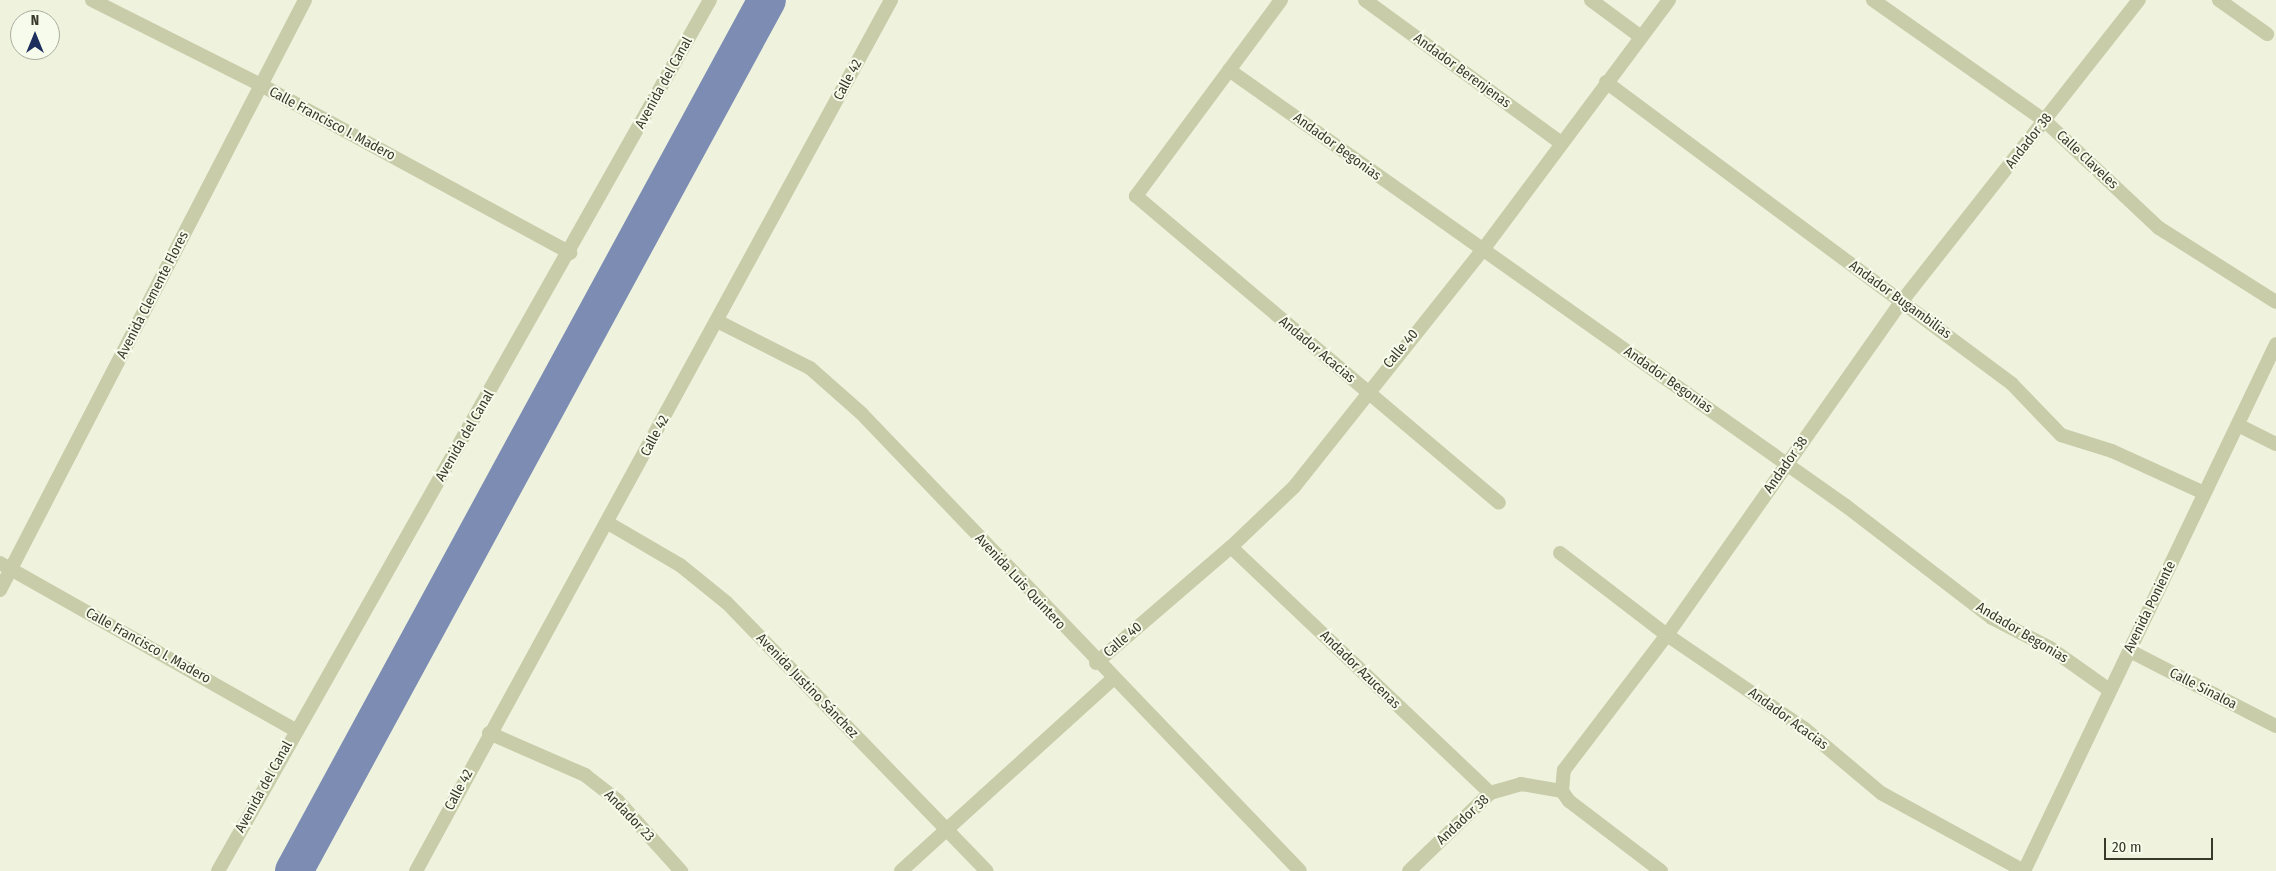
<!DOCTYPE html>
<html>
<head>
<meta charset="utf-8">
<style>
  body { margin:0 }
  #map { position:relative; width:2276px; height:871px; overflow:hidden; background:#eff3de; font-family:"Fira Sans Condensed",sans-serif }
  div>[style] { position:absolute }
  .canal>* { height:38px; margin:-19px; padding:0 19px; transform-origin:19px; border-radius:19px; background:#7c8cb2 }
  .minor>* { height:14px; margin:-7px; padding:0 7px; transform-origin:7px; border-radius:7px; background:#c8cca9 }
  .tertiary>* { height:14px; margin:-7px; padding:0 7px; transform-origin:7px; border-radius:7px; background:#c8cca9 }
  span { translate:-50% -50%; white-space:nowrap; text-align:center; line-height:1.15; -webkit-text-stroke:4px #f7fbeb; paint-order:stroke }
  .street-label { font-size:14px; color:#393929 }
  .north { position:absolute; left:10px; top:10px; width:50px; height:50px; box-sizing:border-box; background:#f7fbeb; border:1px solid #abad9d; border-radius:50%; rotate:0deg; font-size:14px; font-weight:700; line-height:20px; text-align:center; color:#393929 }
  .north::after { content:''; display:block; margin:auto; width:18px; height:22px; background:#1d2f5c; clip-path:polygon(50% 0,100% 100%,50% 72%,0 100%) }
  .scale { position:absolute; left:2104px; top:838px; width:109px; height:22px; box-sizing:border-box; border:2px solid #393929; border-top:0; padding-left:6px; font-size:15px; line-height:18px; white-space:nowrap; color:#393929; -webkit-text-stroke:4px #f7fbeb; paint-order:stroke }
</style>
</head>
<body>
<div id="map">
  <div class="canal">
    <i style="left:294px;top:871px;width:991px;rotate:-61.5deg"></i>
  </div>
  <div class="minor">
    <i style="left:92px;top:0;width:189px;rotate:26.7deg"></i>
    <i style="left:261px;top:85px;width:352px;rotate:28.5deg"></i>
    <i style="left:1281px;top:0;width:244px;rotate:126.5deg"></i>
    <i style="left:1136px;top:196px;width:475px;rotate:40.2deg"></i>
    <i style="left:1365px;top:0;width:241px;rotate:36.1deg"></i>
    <i style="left:1591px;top:0;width:62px;rotate:36.5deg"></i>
    <i style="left:1873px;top:0;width:210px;rotate:35.1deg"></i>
    <i style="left:2045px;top:121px;width:156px;rotate:43.2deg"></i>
    <i style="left:2159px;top:228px;width:138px;rotate:32.3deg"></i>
    <i style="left:2219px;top:0;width:59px;rotate:35.3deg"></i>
    <i style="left:1229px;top:70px;width:756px;rotate:35.25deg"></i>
    <i style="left:1846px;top:506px;width:184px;rotate:37.5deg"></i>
    <i style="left:1992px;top:618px;width:65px;rotate:27.3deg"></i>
    <i style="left:2050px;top:648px;width:71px;rotate:35.3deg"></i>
    <i style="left:1606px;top:82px;width:506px;rotate:36.64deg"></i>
    <i style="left:2012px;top:384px;width:71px;rotate:46.1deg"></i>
    <i style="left:2061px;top:435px;width:53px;rotate:17.4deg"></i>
    <i style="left:2112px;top:451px;width:101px;rotate:24.5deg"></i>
    <i style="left:717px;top:321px;width:104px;rotate:26.8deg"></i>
    <i style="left:810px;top:368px;width:68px;rotate:41.4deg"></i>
    <i style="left:861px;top:413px;width:634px;rotate:46.21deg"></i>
    <i style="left:2240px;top:426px;width:40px;rotate:26.6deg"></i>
    <i style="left:608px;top:523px;width:83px;rotate:30.3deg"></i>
    <i style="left:680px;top:565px;width:60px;rotate:39deg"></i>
    <i style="left:727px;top:603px;width:373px;rotate:45.9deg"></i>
    <i style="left:1231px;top:547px;width:357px;rotate:43.5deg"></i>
    <i style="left:1560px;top:553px;width:135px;rotate:37.5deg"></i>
    <i style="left:1667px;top:635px;width:167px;rotate:34.3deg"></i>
    <i style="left:1805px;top:729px;width:99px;rotate:40.1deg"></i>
    <i style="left:1881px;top:793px;width:163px;rotate:28.6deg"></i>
    <i style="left:0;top:563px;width:339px;rotate:29.5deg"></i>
    <i style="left:0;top:590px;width:664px;rotate:-62.66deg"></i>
    <i style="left:2130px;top:651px;width:164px;rotate:27.2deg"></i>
    <i style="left:1096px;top:663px;width:178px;rotate:-40.7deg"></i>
    <i style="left:1231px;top:547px;width:87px;rotate:-43.6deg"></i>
    <i style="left:1294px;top:487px;width:302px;rotate:-51.5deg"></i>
    <i style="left:1482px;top:251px;width:313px;rotate:-53.3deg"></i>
    <i style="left:489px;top:733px;width:105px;rotate:23.6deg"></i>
    <i style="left:585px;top:775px;width:41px;rotate:38deg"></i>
    <i style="left:617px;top:800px;width:96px;rotate:48deg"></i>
    <i style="left:416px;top:871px;width:992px;rotate:-61.39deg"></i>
    <i style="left:901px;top:871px;width:285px;rotate:-42.2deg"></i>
    <i style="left:1409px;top:871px;width:112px;rotate:-43.9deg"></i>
    <i style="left:1490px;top:793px;width:32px;rotate:-16deg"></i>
    <i style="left:1521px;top:784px;width:42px;rotate:9.7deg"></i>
    <i style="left:1661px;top:871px;width:116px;rotate:-142.7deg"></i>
    <i style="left:1569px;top:801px;width:12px;rotate:-125deg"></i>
    <i style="left:1562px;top:791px;width:21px;rotate:-85deg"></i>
    <i style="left:1564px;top:770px;width:170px;rotate:-52.7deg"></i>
    <i style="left:1667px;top:635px;width:408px;rotate:-54.9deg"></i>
    <i style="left:1902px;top:301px;width:383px;rotate:-51.8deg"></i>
    <i style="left:2024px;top:871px;width:584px;rotate:-64.44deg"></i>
  </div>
  <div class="tertiary">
    <i style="left:218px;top:871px;width:1000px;rotate:-60.54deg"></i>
  </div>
  <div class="street-label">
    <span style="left:1462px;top:71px;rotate:36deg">Andador Berenjenas</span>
    <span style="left:848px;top:80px;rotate:-62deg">Calle 42</span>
    <span style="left:664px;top:83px;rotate:-61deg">Avenida del Canal</span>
    <span style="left:332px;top:124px;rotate:28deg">Calle Francisco I. Madero</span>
    <span style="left:2029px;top:141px;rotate:-52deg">Andador 38</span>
    <span style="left:1337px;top:147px;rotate:36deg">Andador Begonias</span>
    <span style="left:2087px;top:160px;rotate:43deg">Calle Claveles</span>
    <span style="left:153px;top:295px;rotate:-63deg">Avenida Clemente Flores</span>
    <span style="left:1900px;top:300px;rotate:36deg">Andador Bugambilias</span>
    <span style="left:1401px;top:349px;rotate:-50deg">Calle 40</span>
    <span style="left:1317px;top:350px;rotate:40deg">Andador Acacias</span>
    <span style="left:1668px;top:380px;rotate:35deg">Andador Begonias</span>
    <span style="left:465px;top:436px;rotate:-60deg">Avenida del Canal</span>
    <span style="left:655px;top:436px;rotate:-62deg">Calle 42</span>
    <span style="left:1786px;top:465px;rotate:-55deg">Andador 38</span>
    <span style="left:1020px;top:582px;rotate:47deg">Avenida Luis Quintero</span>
    <span style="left:2150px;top:607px;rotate:-64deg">Avenida Poniente</span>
    <span style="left:2022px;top:633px;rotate:31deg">Andador Begonias</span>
    <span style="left:1123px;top:640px;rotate:-41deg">Calle 40</span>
    <span style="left:148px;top:646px;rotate:29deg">Calle Francisco I. Madero</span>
    <span style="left:1360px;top:670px;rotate:44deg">Andador Azucenas</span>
    <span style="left:807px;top:686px;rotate:46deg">Avenida Justino Sánchez</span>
    <span style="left:2203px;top:689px;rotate:27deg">Calle Sinaloa</span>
    <span style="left:1788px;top:719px;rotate:36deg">Andador Acacias</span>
    <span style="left:264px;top:787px;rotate:-61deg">Avenida del Canal</span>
    <span style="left:459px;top:790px;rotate:-62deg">Calle 42</span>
    <span style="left:629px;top:816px;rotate:46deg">Andador 23</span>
    <span style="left:1463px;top:820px;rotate:-43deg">Andador 38</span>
  </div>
  <div class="north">N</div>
  <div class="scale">20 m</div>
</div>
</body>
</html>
